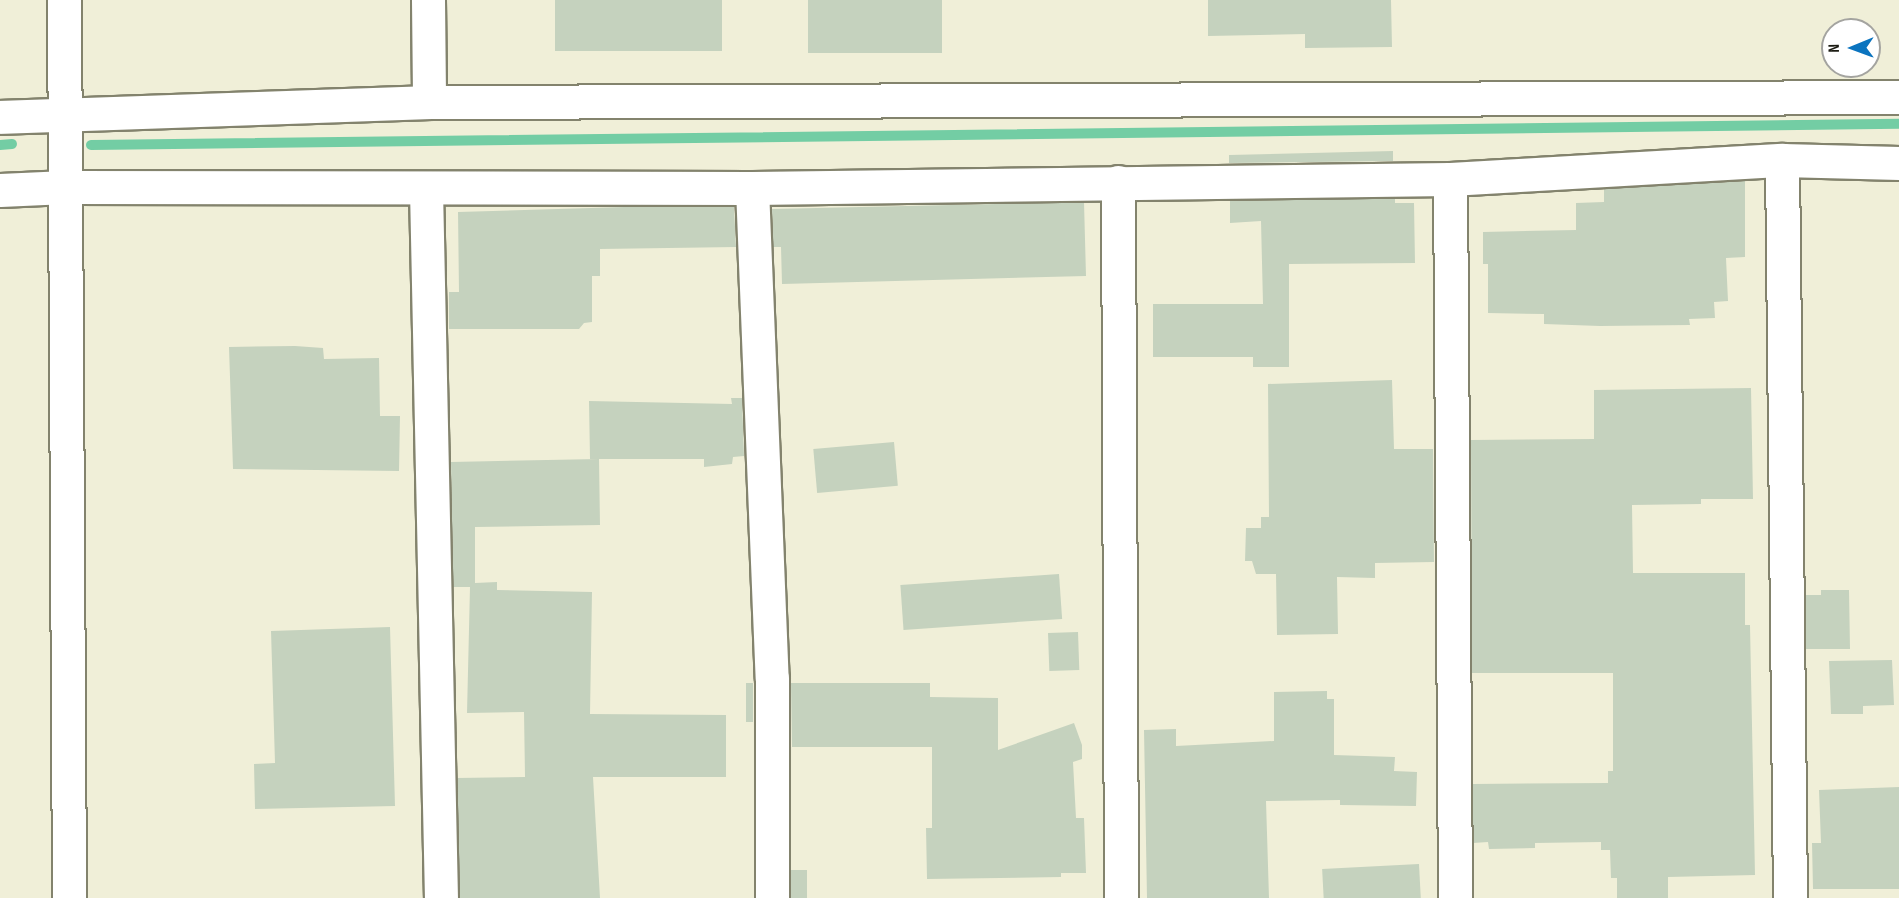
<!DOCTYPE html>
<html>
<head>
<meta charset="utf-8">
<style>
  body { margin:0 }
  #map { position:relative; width:1899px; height:898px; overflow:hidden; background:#f0efd8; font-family:"Sofia Sans Condensed",sans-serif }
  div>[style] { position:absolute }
  .stream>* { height:10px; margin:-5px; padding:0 5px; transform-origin:5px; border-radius:5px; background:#73cda4 }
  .building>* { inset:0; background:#c5d2be; transform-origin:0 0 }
  .roads { filter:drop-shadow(2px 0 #83836d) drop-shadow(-2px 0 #83836d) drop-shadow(0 2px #83836d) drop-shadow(0 -2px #83836d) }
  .street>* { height:33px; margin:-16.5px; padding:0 16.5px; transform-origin:16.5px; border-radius:16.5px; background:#fff }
  .secondary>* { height:33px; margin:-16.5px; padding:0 16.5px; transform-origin:16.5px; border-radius:16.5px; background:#fff }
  span { translate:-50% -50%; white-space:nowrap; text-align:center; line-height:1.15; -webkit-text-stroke:5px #fff; paint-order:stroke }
  .north { position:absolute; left:1821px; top:18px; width:60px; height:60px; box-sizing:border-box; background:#fff; border:2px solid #a4a4a0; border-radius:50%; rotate:269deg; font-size:16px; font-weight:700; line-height:24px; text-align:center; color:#1b1b12 }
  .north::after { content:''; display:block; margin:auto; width:21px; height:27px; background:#0b74bf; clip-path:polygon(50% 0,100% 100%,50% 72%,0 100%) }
</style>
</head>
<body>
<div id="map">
  <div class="stream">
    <i style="left:0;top:145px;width:12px;rotate:-5deg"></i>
    <i style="left:91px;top:145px;width:1808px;rotate:-0.67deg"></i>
  </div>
  <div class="building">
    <i style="left:555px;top:0;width:167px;height:51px"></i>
    <i style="left:808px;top:0;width:134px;height:53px"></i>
    <i style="clip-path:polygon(1208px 0,1391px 0,1392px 47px,1305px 48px,1305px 34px,1208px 36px)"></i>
    <i style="clip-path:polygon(1393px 151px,1393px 161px,1229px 163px,1229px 155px)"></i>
    <i style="clip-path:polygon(1745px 181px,1745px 257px,1726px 258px,1728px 301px,1714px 302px,1715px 318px,1689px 319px,1690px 325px,1600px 326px,1544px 324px,1544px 314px,1488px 313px,1488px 264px,1483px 264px,1483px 232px,1576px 230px,1576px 203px,1604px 202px,1604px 189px)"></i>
    <i style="clip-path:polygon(1395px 198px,1395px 203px,1414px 203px,1415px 263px,1289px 264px,1289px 367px,1253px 367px,1253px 357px,1153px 357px,1153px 304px,1263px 304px,1261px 221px,1230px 223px,1230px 201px)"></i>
    <i style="clip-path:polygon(1084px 202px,1086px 276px,782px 284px,781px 247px,773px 247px,772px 209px)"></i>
    <i style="clip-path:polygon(624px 207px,734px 207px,736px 247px,600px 249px,600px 276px,592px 276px,592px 322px,584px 323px,579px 329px,449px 329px,449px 292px,459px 292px,458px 212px)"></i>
    <i style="clip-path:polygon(295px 346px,323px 348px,324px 359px,379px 358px,380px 416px,400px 416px,399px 471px,233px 469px,229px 347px)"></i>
    <i style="clip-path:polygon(1392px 380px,1394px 449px,1433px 449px,1434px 562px,1375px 563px,1375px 578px,1337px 577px,1338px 634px,1277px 635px,1276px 574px,1256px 574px,1252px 561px,1245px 561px,1246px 528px,1261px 528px,1261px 517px,1269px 517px,1268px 384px)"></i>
    <i style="clip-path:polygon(1751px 388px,1753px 499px,1701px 499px,1701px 504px,1632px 505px,1633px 573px,1745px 573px,1745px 625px,1750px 625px,1755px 875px,1668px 877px,1668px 898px,1617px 898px,1617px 878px,1611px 878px,1610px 850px,1601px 850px,1601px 842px,1535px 843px,1535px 848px,1489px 849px,1488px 842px,1473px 843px,1473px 784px,1608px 783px,1608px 771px,1613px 771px,1613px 673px,1472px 673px,1471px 440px,1594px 439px,1594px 390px)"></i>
    <i style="clip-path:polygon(731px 398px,742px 398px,744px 456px,733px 457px,732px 464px,704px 467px,704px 459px,590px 459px,589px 401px,732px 404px)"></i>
    <i style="left:894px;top:442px;width:44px;height:81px;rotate:85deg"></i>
    <i style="clip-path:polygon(599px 459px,600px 525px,475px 527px,475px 583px,497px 582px,497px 590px,592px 592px,590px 714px,726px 715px,726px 777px,593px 777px,600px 898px,460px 898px,457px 778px,525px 777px,524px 712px,467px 713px,470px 587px,453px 587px,451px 462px)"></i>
    <i style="left:1059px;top:574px;width:45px;height:159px;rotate:86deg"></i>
    <i style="clip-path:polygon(1821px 590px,1849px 590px,1850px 649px,1806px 649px,1805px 595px,1821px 595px)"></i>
    <i style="clip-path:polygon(390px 627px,395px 806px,255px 809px,254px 764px,275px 763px,271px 631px)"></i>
    <i style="left:1078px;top:632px;width:38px;height:30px;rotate:88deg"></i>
    <i style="clip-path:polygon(1892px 660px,1894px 705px,1863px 706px,1863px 714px,1831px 714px,1829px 661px)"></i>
    <i style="left:746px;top:683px;width:7px;height:39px"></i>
    <i style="clip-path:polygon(791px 683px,930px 683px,930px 697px,998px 698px,998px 750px,1074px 723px,1082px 745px,1082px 759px,1073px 762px,1076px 818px,1084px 818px,1086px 873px,1061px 873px,1061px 877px,927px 879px,926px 828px,932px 828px,932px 747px,792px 747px)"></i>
    <i style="clip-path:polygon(1327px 691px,1327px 699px,1334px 699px,1334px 755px,1395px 757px,1394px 771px,1417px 772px,1416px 806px,1340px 805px,1340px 800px,1266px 801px,1269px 898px,1147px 898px,1144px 730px,1176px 729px,1176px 746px,1274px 741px,1274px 692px)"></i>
    <i style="clip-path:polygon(1899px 787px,1899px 889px,1813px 889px,1812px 843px,1821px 843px,1819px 790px)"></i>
    <i style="left:1419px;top:864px;width:34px;height:97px;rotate:87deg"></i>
    <i style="left:791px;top:870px;width:16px;height:28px"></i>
  </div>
  <div class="roads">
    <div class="street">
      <i style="left:64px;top:0;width:898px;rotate:89.68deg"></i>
      <i style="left:428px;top:0;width:102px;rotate:89.4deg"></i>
      <i style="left:1782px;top:160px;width:738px;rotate:89.38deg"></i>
      <i style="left:1450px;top:179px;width:719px;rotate:89.6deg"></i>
      <i style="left:1118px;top:182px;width:716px;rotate:89.76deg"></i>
      <i style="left:752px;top:188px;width:490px;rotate:87.7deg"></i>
      <i style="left:772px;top:678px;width:220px;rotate:90deg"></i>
      <i style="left:426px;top:189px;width:709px;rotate:88.79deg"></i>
    </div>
    <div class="secondary">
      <i style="left:0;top:117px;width:429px;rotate:-2deg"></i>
      <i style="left:429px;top:102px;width:1470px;rotate:-0.19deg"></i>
      <i style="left:0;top:190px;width:66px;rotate:-2.6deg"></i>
      <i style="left:66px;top:187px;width:686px;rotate:0.08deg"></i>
      <i style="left:752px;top:188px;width:698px;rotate:-0.74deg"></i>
      <i style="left:1450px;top:179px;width:333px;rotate:-3.3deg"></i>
      <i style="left:1782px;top:160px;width:117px;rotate:1.5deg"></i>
    </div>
  </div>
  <div class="north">N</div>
</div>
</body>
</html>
